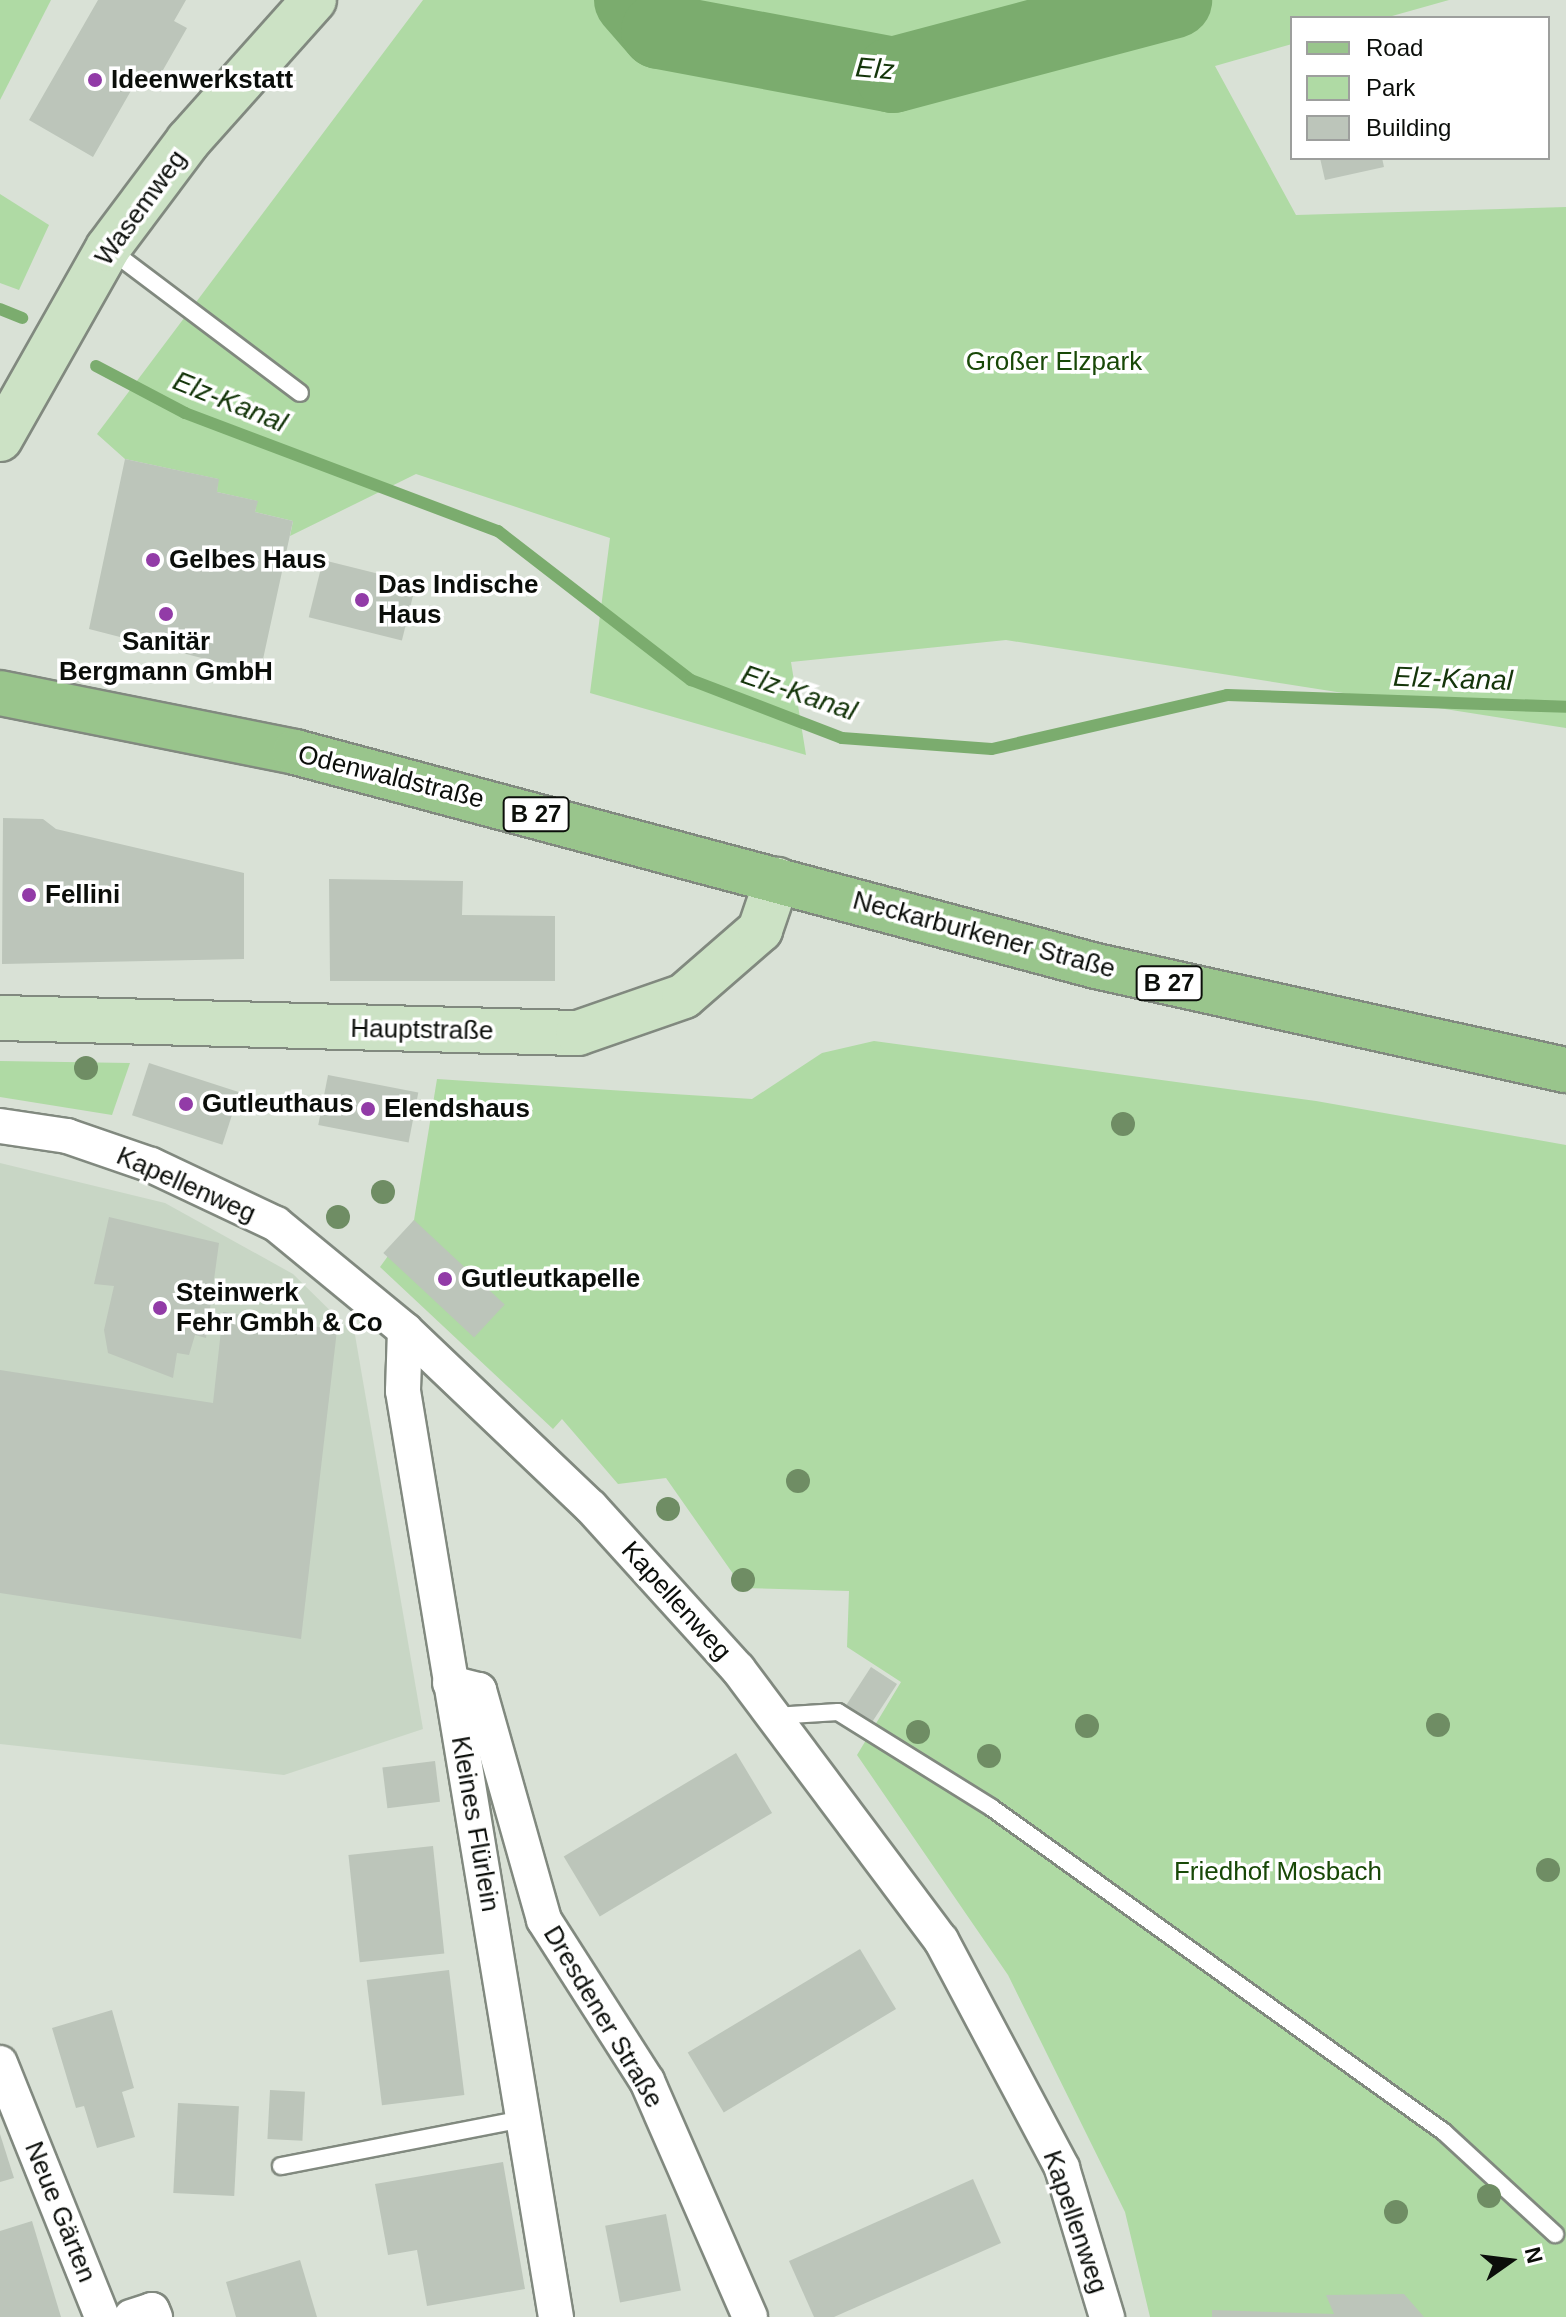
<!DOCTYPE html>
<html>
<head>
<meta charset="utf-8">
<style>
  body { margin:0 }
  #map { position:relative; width:1566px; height:2317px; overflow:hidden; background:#d9e1d6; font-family:Helvetica,sans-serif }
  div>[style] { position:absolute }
  .built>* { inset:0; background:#c8d6c5 }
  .green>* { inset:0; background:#afdaa4 }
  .stream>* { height:12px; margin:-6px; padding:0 6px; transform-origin:6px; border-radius:6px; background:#7bac6e }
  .river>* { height:76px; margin:-38px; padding:0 38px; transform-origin:38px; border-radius:38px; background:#7bac6e }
  .building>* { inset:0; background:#bcc5ba; transform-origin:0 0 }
  .roads { filter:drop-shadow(2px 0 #81897f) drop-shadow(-2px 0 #81897f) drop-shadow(0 2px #81897f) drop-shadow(0 -2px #81897f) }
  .lane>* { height:16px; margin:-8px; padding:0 8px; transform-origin:8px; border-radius:8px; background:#fff }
  .street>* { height:34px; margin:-17px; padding:0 17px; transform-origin:17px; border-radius:17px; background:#fff }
  .secondary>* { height:44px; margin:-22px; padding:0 22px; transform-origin:22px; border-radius:22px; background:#cce2c5 }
  .primary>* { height:44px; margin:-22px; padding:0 22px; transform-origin:22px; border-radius:22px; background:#99c58c }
  .trees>* { width:24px; height:24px; margin:-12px; border-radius:50%; background:#6f8d64 }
  .dots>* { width:22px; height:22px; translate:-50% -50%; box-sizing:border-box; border:4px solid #fff; border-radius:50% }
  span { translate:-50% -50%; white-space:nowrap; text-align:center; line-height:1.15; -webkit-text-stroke:7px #fff; paint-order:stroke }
  .shield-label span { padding:2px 6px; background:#fff; border:2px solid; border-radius:6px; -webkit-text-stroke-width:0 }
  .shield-label { font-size:24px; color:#0b0e0a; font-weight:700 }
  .poi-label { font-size:26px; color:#0b0e0a; font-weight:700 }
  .left { translate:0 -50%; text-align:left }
  .street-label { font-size:26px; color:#0b0e0a }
  .park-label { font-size:26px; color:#184807 }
  .water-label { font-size:28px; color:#14350a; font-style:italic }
  .legend { position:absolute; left:1290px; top:16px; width:260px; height:144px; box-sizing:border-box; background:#fff; border:2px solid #9d9f9d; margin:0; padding:10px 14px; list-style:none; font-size:24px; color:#0b0e0a }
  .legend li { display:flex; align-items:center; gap:16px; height:40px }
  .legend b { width:40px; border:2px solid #9d9f9d }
  .north { position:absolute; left:1470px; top:2221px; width:80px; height:80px; -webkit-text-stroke:6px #fff; paint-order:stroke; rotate:76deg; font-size:22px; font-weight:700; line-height:32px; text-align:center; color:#0b0e0a }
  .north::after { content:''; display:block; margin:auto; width:28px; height:36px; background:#0b0e0a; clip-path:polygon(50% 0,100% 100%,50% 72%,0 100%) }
</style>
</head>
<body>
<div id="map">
  <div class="built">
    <i style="clip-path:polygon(0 1163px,165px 1203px,293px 1274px,355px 1335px,423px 1729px,284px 1775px,0 1744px)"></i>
  </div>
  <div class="green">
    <i style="clip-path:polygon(0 0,51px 0,0 100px)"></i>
    <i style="clip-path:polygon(423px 0,1449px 0,1385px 18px,1292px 18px,1292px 44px,1215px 66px,1296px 215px,1566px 207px,1566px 728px,1006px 640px,791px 662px,806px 755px,590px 693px,610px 538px,416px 474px,290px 536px,293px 521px,255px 512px,257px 501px,217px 492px,218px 479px,125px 459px,97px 434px)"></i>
    <i style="clip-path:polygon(0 194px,49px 225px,19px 290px,0 283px)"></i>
    <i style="clip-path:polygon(874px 1041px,1316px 1101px,1566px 1145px,1566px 2317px,1150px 2317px,1125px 2212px,1008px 1975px,857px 1755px,901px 1682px,847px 1647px,849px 1591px,743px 1588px,666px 1478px,618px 1484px,562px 1419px,553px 1429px,380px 1267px,414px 1220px,437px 1079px,752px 1099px,822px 1053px)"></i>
    <i style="clip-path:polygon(0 1061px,130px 1063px,112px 1115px,0 1097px)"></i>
  </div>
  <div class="stream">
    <i style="left:0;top:309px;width:24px;rotate:22deg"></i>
    <i style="left:96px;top:366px;width:101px;rotate:27.8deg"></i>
    <i style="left:185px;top:413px;width:335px;rotate:20.7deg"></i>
    <i style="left:498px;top:531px;width:244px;rotate:37.7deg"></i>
    <i style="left:691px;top:680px;width:162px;rotate:21deg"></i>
    <i style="left:842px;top:738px;width:150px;rotate:4.2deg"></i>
    <i style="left:992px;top:749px;width:241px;rotate:-12.9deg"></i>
    <i style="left:1227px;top:695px;width:339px;rotate:2deg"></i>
  </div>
  <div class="river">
    <i style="left:632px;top:0;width:41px;rotate:48.9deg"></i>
    <i style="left:659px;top:31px;width:238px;rotate:10.6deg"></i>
    <i style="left:893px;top:75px;width:291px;rotate:-14.9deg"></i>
  </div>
  <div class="building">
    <i style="clip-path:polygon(98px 0,186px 0,174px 21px,187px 28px,155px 84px,140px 75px,93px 157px,29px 120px)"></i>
    <i style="clip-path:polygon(1320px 158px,1382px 158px,1384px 167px,1325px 180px)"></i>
    <i style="clip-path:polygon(125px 459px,219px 479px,217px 492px,258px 501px,255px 512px,293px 521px,260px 673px,89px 629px)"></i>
    <i style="left:323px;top:560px;width:96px;height:59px;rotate:14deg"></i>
    <i style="clip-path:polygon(3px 818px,43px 819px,56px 829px,244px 873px,244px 959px,2px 964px)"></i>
    <i style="clip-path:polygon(329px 879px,463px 881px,462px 915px,555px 916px,555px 981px,330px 981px)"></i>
    <i style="left:149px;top:1063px;width:95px;height:55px;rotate:18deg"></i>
    <i style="left:328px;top:1075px;width:92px;height:51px;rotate:11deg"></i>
    <i style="clip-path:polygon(109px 1217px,219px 1243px,206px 1338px,195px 1335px,189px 1355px,177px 1353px,173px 1378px,108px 1353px,104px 1330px,114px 1286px,94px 1284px)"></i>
    <i style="left:414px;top:1220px;width:124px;height:45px;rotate:43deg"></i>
    <i style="clip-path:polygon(223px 1312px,337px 1330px,301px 1639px,0 1593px,0 1370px,213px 1403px)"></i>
    <i style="left:871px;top:1667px;width:31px;height:45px;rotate:33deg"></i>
    <i style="left:736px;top:1753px;width:70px;height:201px;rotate:59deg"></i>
    <i style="left:435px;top:1761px;width:41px;height:53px;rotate:83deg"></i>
    <i style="left:433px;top:1846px;width:108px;height:85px;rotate:84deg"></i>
    <i style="left:860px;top:1949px;width:70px;height:201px;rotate:59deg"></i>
    <i style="left:449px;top:1970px;width:126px;height:83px;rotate:83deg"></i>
    <i style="clip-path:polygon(112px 2010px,134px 2088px,122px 2092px,135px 2137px,97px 2148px,84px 2106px,76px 2108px,52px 2028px)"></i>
    <i style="left:270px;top:2090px;width:35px;height:49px;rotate:3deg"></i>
    <i style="left:178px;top:2103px;width:61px;height:90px;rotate:3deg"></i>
    <i style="clip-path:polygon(0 2134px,14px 2178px,0 2182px)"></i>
    <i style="clip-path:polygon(503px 2162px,525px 2289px,427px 2306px,417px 2250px,388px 2255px,375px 2184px)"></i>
    <i style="clip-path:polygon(973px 2179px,1001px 2243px,834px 2317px,814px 2317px,789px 2261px)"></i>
    <i style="left:666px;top:2214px;width:78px;height:62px;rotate:79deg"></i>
    <i style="clip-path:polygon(32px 2221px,61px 2317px,0 2317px,0 2231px)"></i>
    <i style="clip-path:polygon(300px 2260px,317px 2317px,236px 2317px,226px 2282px)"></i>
    <i style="clip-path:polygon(1404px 2294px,1424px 2317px,1212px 2317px,1212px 2310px,1334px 2314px,1326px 2295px)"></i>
  </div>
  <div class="roads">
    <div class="lane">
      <i style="left:109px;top:249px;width:239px;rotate:37deg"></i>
      <i style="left:774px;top:1716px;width:64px;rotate:-3.6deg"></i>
      <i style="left:838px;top:1712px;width:181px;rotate:31.9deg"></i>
      <i style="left:992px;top:1808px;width:556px;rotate:35.63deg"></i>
      <i style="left:1444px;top:2132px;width:151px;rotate:42.6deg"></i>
      <i style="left:281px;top:2166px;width:251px;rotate:-11deg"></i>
    </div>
    <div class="street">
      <i style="left:0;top:1126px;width:68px;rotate:8.5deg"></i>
      <i style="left:67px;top:1136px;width:89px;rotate:19deg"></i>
      <i style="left:151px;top:1165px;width:138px;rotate:25.3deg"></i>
      <i style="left:276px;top:1224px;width:167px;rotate:39.4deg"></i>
      <i style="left:405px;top:1330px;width:257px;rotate:43.6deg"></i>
      <i style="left:591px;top:1507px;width:219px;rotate:47.8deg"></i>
      <i style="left:738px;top:1669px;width:339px;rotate:53.2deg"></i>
      <i style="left:941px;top:1940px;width:258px;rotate:62deg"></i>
      <i style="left:1062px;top:2168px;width:156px;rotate:73.2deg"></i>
      <i style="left:405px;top:1330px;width:61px;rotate:91.9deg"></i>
      <i style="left:403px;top:1391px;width:939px;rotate:80.62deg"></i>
      <i style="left:450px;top:1683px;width:30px;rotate:14deg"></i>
      <i style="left:479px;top:1690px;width:239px;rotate:74.2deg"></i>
      <i style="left:544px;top:1920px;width:191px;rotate:57.4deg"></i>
      <i style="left:647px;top:2081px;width:257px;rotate:66.4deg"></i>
      <i style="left:0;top:2063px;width:274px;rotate:68.1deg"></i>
      <i style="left:131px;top:2317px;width:22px;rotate:-18deg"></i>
      <i style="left:152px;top:2310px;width:8px;rotate:67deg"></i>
    </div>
    <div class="secondary">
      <i style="left:0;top:439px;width:219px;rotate:-60.5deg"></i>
      <i style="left:108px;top:248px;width:134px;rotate:-53.2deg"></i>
      <i style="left:188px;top:141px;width:189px;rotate:-48.2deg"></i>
      <i style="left:0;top:1018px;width:578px;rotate:1.49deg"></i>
      <i style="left:578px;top:1033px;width:112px;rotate:-19.2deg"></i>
      <i style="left:684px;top:996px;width:101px;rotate:-41deg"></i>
      <i style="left:760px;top:930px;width:53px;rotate:-71.2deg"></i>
    </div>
    <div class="primary">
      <i style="left:0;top:693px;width:301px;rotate:11.3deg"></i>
      <i style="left:295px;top:752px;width:829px;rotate:14.96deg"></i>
      <i style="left:1096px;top:966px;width:481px;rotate:12.5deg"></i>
    </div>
  </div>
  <div class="trees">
    <i style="left:86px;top:1068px"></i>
    <i style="left:1123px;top:1124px"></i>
    <i style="left:383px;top:1192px"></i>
    <i style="left:338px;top:1217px"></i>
    <i style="left:798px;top:1481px"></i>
    <i style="left:668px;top:1509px"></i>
    <i style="left:743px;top:1580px"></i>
    <i style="left:1438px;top:1725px"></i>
    <i style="left:1087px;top:1726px"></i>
    <i style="left:918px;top:1732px"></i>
    <i style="left:989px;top:1756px"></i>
    <i style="left:1548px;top:1870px"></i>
    <i style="left:1489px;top:2196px"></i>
    <i style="left:1396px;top:2212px"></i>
  </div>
  <div class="dots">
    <i style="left:95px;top:80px;background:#923ba7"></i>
    <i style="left:153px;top:560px;background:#923ba7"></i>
    <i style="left:362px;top:600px;background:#923ba7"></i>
    <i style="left:166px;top:614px;background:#923ba7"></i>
    <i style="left:29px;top:895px;background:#923ba7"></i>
    <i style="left:186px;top:1104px;background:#923ba7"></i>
    <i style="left:368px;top:1109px;background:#923ba7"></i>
    <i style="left:445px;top:1279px;background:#923ba7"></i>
    <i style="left:160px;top:1308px;background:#923ba7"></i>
  </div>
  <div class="shield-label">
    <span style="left:536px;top:814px">B 27</span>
    <span style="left:1169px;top:983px">B 27</span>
  </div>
  <div class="poi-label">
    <span class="left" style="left:111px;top:80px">Ideenwerkstatt</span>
    <span class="left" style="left:169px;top:560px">Gelbes Haus</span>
    <span class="left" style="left:378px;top:600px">Das Indische<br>Haus</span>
    <span style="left:166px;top:657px">Sanitär<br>Bergmann GmbH</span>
    <span class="left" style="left:45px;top:895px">Fellini</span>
    <span class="left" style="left:202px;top:1104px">Gutleuthaus</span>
    <span class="left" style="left:384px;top:1109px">Elendshaus</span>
    <span class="left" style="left:461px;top:1279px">Gutleutkapelle</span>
    <span class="left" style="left:176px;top:1308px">Steinwerk<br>Fehr Gmbh &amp; Co</span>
  </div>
  <div class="street-label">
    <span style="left:141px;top:208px;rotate:-54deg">Wasemweg</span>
    <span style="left:391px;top:777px;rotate:14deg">Odenwaldstraße</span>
    <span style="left:984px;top:935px;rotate:15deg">Neckarburkener Straße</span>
    <span style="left:422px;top:1030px;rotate:1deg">Hauptstraße</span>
    <span style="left:186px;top:1185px;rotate:24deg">Kapellenweg</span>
    <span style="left:676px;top:1601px;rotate:48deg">Kapellenweg</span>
    <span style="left:475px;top:1824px;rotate:80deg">Kleines Flürlein</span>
    <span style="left:603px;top:2017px;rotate:59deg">Dresdener Straße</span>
    <span style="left:60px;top:2212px;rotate:68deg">Neue Gärten</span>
    <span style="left:1075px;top:2222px;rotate:71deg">Kapellenweg</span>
  </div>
  <div class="park-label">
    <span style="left:1054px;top:362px">Großer Elzpark</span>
    <span style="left:1278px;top:1872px">Friedhof Mosbach</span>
  </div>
  <div class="water-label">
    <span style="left:875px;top:69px;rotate:5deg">Elz</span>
    <span style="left:230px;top:402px;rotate:22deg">Elz-Kanal</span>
    <span style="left:1453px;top:679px;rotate:2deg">Elz-Kanal</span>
    <span style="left:799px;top:693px;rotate:19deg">Elz-Kanal</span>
  </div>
  <ul class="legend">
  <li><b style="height:10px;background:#99c58c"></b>Road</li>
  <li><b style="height:22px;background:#afdaa4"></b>Park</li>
  <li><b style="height:22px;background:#bcc5ba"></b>Building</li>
  </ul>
  <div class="north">N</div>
</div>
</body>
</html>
